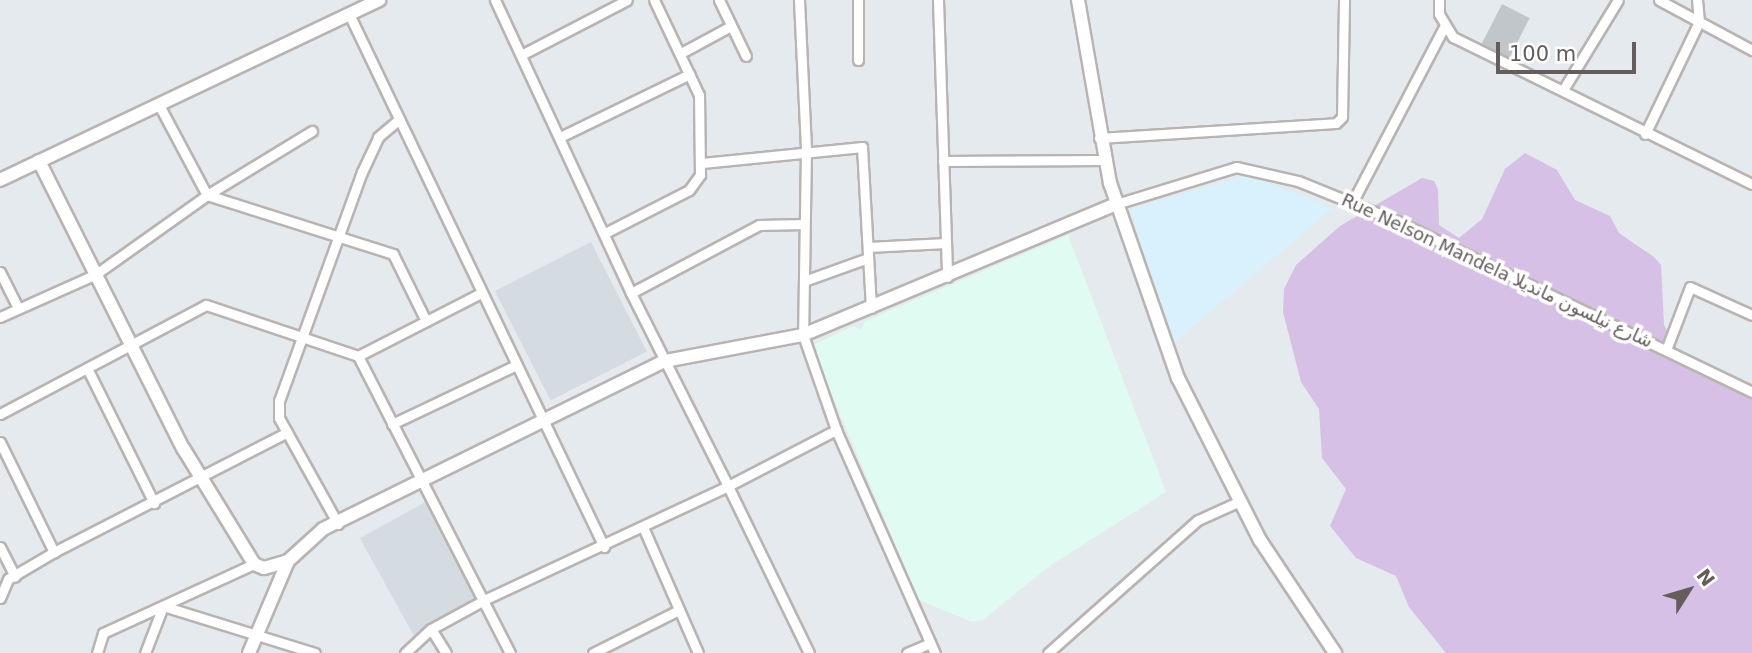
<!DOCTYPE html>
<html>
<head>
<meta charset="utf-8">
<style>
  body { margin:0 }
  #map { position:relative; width:1752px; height:653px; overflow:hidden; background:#e4eaee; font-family:"DejaVu Sans",Vazirmatn,sans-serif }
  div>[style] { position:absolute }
  .commercial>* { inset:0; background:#d9f0fd }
  .education>* { inset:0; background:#d5dce1; transform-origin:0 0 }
  .medical>* { inset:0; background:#e0fbf2 }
  .green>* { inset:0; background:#d6c0e5 }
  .building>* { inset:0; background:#c0c6c9; transform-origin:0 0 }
  .roads { filter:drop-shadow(2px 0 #b9b3b1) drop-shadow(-2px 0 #b9b3b1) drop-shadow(0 2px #b9b3b1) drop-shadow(0 -2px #b9b3b1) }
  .street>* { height:9px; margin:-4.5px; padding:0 4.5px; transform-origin:4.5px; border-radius:4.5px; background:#fff }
  .secondary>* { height:12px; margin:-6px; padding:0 6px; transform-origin:6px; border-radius:6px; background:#fff }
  span { translate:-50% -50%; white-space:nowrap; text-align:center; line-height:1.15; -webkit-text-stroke:7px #fff; paint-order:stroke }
  .street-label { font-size:18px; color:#645d5c }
  .north { position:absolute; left:1654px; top:555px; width:70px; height:70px; -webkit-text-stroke:5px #fff; paint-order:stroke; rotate:53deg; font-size:19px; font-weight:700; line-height:28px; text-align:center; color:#645d5c }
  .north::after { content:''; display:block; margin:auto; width:24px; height:32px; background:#645d5c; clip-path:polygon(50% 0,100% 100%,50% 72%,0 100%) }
  .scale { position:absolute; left:1496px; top:42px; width:140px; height:32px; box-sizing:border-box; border:4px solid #645d5c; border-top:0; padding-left:9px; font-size:21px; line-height:24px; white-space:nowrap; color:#645d5c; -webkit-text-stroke:5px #fff; paint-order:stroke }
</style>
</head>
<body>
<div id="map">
  <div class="commercial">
    <i style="clip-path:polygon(1248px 175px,1333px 208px,1171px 345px,1130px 209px)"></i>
  </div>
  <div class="education">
    <i style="left:591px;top:242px;width:123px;height:108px;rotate:63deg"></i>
    <i style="left:429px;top:500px;width:112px;height:79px;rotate:61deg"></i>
  </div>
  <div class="medical">
    <i style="clip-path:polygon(1068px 235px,1166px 492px,1048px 567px,983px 620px,972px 622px,919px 600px,811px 346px,853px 326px,861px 330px,865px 321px)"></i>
  </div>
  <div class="green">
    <i style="clip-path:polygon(1525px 153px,1557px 170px,1575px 200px,1610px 216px,1619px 233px,1654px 257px,1661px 265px,1664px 325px,1682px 358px,1695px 370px,1752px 395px,1752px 653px,1446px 653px,1409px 607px,1396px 576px,1356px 558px,1330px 526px,1346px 489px,1322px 458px,1319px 409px,1301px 382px,1283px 312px,1284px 289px,1296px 265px,1340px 226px,1422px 178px,1434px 181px,1438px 189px,1439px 225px,1459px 238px,1482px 219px,1505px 169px)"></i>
  </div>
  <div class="building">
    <i style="left:1502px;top:4px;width:31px;height:45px;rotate:27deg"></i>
  </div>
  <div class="roads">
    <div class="street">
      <i style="left:719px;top:0;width:62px;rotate:64.3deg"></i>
      <i style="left:799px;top:0;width:149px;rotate:87.3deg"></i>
      <i style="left:806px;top:149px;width:186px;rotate:90.9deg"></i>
      <i style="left:803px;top:335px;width:101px;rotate:70.8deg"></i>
      <i style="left:836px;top:430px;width:244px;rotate:66.1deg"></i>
      <i style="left:858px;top:0;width:60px;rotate:90deg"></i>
      <i style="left:938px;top:0;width:277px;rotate:88.1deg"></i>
      <i style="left:1439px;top:0;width:14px;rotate:90deg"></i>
      <i style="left:1439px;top:14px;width:27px;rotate:59deg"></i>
      <i style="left:1453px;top:37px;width:333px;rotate:26.2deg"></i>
      <i style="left:1659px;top:0;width:106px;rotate:28.3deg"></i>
      <i style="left:349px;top:14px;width:591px;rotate:64.43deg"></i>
      <i style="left:681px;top:53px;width:57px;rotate:-28.4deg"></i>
      <i style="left:521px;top:55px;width:119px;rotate:-27.4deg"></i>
      <i style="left:1563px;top:90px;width:105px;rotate:-58.6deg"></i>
      <i style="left:158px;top:103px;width:104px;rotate:62deg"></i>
      <i style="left:207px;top:195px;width:195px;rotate:17.6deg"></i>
      <i style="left:393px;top:254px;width:75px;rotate:63.8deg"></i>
      <i style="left:1645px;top:134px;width:124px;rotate:-64.3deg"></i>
      <i style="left:1699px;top:22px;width:22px;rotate:-95deg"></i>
      <i style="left:560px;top:137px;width:144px;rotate:-25.9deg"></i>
      <i style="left:1099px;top:138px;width:237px;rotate:-3.6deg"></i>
      <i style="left:1336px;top:123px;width:8px;rotate:-45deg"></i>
      <i style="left:1342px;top:117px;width:117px;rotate:-89deg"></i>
      <i style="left:943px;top:161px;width:161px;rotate:-0.4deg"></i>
      <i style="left:702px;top:163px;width:161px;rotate:-5.7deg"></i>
      <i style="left:862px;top:147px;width:161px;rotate:86.8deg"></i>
      <i style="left:1352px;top:203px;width:199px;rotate:-62.4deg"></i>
      <i style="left:1116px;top:204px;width:126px;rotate:-17.1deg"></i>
      <i style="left:1236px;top:167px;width:64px;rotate:12.7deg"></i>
      <i style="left:1298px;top:181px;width:107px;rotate:22deg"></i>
      <i style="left:1397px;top:221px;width:394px;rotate:25.7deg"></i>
      <i style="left:605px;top:233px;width:94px;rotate:-27.1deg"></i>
      <i style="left:689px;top:190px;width:19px;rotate:-54deg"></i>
      <i style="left:700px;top:175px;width:80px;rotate:-90.7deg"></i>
      <i style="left:699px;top:95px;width:105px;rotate:-115.3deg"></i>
      <i style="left:868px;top:247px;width:78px;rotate:-2.9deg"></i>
      <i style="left:0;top:272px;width:40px;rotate:63.4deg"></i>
      <i style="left:804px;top:281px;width:68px;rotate:-19.8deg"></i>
      <i style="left:631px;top:293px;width:145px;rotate:-28deg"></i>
      <i style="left:759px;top:225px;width:45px;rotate:-1.3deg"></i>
      <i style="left:0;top:317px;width:105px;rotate:-24.1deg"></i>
      <i style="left:96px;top:274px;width:136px;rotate:-35.4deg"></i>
      <i style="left:207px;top:195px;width:123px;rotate:-31.4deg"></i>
      <i style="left:1666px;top:350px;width:67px;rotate:-69.1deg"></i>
      <i style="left:1690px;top:287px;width:68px;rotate:24.3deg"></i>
      <i style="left:358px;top:356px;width:136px;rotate:-27.1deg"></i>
      <i style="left:87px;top:368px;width:151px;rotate:63.6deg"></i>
      <i style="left:0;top:414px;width:233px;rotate:-27.9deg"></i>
      <i style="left:206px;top:305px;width:160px;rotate:18.5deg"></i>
      <i style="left:358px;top:356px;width:334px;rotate:62.9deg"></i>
      <i style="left:392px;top:424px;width:135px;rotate:-25.4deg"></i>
      <i style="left:0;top:442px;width:123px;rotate:63.9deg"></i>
      <i style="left:338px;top:524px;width:121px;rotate:-119.1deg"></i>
      <i style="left:279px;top:418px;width:17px;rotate:-90deg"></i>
      <i style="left:279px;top:401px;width:244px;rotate:-70.1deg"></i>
      <i style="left:362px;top:172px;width:38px;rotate:-65deg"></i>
      <i style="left:378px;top:137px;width:26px;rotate:-40deg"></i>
      <i style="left:643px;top:527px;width:137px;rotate:66.4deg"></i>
      <i style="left:0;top:547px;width:33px;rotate:63deg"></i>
      <i style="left:0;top:598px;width:21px;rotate:-67deg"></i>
      <i style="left:8px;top:579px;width:53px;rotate:-30.4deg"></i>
      <i style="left:54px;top:552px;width:262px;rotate:-27.2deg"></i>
      <i style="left:431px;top:629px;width:28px;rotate:58deg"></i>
      <i style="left:97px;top:653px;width:21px;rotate:-73deg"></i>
      <i style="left:103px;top:633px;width:166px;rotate:-24.6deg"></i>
      <i style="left:145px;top:653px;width:50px;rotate:-69deg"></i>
      <i style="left:163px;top:606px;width:159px;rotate:17.2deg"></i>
      <i style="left:405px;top:653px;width:35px;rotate:-43deg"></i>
      <i style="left:431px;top:629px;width:63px;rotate:-28.6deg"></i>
      <i style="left:486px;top:599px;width:267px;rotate:-25deg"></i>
      <i style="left:728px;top:486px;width:216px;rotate:-116.7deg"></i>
      <i style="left:631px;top:293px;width:323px;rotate:-114.9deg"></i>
      <i style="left:593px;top:653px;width:96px;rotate:-26.6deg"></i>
      <i style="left:809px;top:653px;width:186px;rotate:-115.9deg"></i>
      <i style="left:728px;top:486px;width:122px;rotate:-27.4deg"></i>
      <i style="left:907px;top:653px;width:25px;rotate:-23deg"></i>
      <i style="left:1048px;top:653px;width:200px;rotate:-41.6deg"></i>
      <i style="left:1198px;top:520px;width:44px;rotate:-24.2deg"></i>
    </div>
    <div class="secondary">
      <i style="left:1078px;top:0;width:186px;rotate:80.1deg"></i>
      <i style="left:1110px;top:183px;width:207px;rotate:70.8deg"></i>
      <i style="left:1178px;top:378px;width:182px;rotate:63.2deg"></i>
      <i style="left:1260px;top:540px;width:136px;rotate:56.4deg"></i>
      <i style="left:39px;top:161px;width:321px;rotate:63.4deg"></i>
      <i style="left:183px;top:448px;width:136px;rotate:58.5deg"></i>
      <i style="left:254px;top:564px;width:11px;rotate:22deg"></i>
      <i style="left:264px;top:568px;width:25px;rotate:-16deg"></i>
      <i style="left:0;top:180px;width:420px;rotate:-25.4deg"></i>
      <i style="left:249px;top:653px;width:100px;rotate:-67deg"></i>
      <i style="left:288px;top:561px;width:47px;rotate:-42.4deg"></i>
      <i style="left:323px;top:529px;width:381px;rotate:-26.2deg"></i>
      <i style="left:665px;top:361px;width:140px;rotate:-10.7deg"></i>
      <i style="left:803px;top:335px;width:339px;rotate:-22.7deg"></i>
    </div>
  </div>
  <div class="street-label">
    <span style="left:1497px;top:271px;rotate:25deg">Rue Nelson Mandela شارع نيلسون مانديلا</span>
  </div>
  <div class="north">N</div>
  <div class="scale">100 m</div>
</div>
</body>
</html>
